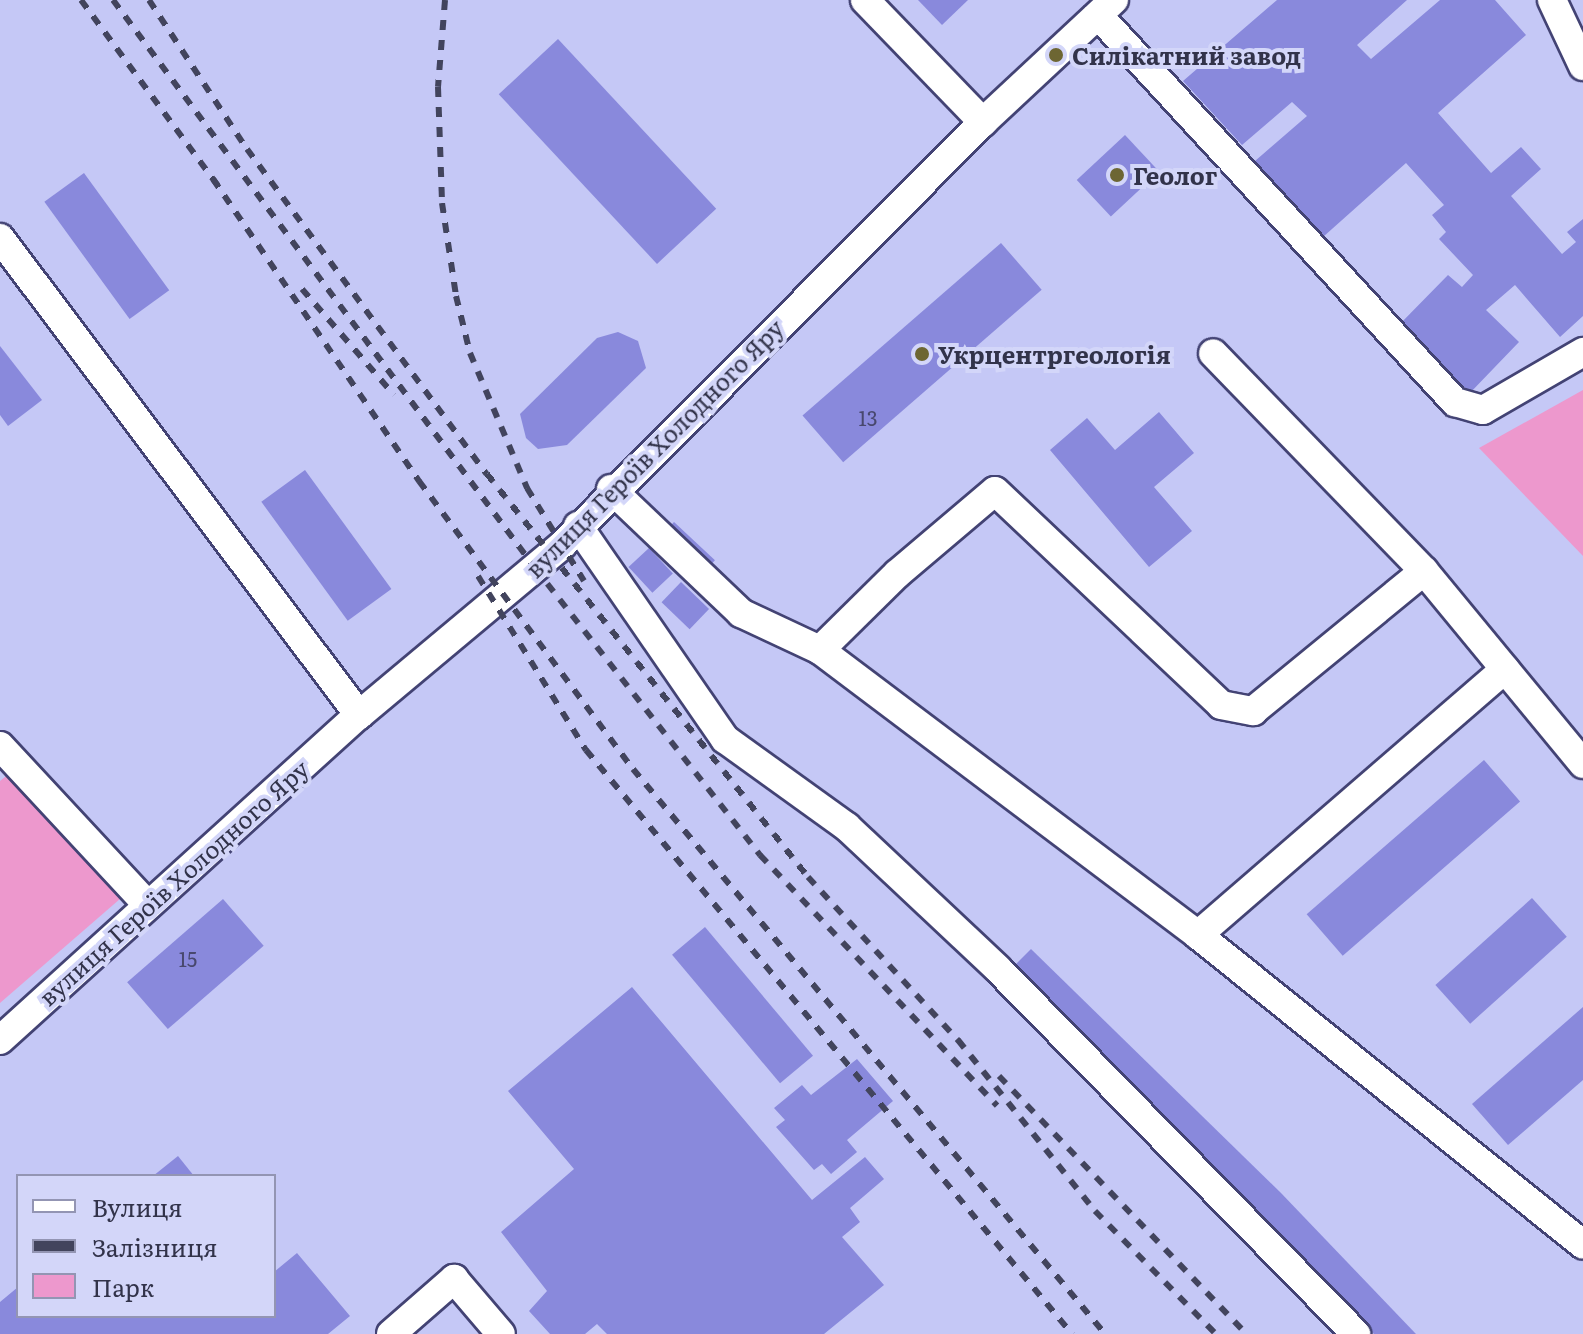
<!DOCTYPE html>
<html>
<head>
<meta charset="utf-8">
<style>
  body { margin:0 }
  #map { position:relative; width:1583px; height:1334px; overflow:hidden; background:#c5c8f6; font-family:Literata,serif }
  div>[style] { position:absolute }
  .green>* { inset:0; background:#ed98cd }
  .building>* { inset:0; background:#8989dc; transform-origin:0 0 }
  .roads { filter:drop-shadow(2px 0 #434374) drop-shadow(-2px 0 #434374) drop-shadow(0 2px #434374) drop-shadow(0 -2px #434374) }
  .minor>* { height:28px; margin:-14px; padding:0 14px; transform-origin:14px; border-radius:14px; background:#fff }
  .rail>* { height:6px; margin-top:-3px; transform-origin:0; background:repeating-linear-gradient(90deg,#42445d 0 10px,transparent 0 20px) }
  .dots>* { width:22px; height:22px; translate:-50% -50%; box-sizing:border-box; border:4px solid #d3d6f9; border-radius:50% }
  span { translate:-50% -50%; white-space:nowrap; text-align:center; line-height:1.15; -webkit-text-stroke:8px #d3d6f9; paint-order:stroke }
  .number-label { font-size:20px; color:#48486e }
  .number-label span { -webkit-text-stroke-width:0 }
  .poi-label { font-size:24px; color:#32334a; font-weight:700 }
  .left { translate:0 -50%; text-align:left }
  .street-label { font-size:24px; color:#32334a }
  .legend { position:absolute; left:16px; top:1174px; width:260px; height:144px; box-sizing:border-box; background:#d3d6f9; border:2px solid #9395b3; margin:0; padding:10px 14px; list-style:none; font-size:24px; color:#32334a }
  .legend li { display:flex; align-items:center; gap:16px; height:40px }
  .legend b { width:40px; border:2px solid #9395b3 }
</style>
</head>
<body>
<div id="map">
  <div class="green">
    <i style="clip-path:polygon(1583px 390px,1583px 556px,1479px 448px)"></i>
    <i style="clip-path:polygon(10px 773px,128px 892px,0 1003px,0 781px)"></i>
  </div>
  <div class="building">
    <i style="clip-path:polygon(918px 0,968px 0,942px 25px)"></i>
    <i style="clip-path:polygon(1277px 0,1407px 0,1357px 45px,1371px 59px,1440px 0,1495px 0,1526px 35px,1438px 113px,1491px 173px,1521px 147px,1541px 169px,1511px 196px,1562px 254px,1576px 242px,1567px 232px,1583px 219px,1583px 316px,1560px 337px,1515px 285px,1486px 310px,1519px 342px,1468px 395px,1397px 327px,1448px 275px,1462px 287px,1473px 275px,1439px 239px,1446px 232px,1432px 215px,1444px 205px,1406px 163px,1323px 237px,1255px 161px,1307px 116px,1292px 102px,1242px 145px,1183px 81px)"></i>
    <i style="left:558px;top:39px;width:232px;height:81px;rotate:47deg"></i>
    <i style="left:1125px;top:135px;width:50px;height:66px;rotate:47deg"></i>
    <i style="left:84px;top:173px;width:145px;height:49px;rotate:54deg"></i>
    <i style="left:1001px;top:243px;width:62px;height:263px;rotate:49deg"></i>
    <i style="clip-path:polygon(618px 332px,638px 341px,646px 368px,567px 445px,538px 449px,526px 438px,520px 414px,597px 338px)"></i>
    <i style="clip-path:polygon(0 346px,42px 400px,8px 426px,0 415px)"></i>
    <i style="clip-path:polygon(1159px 412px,1194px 453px,1154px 487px,1192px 531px,1149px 567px,1050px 450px,1087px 418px,1115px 450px)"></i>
    <i style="left:305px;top:470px;width:147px;height:54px;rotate:54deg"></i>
    <i style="left:674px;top:522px;width:56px;height:29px;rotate:43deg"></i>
    <i style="left:649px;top:548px;width:35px;height:28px;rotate:47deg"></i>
    <i style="left:681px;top:582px;width:39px;height:28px;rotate:44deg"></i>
    <i style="left:1484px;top:760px;width:55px;height:235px;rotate:49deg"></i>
    <i style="left:1532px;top:898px;width:52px;height:130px;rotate:48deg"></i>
    <i style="left:223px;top:899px;width:62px;height:127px;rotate:49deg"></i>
    <i style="left:705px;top:927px;width:168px;height:43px;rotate:50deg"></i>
    <i style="clip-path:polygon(1031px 949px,1281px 1193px,1416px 1334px,1374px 1334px,1010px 970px)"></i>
    <i style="clip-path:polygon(632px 987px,812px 1200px,865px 1157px,884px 1179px,850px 1208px,860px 1222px,842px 1237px,884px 1285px,824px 1334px,607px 1334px,597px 1324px,585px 1334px,550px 1334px,529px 1311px,547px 1291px,501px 1232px,574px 1169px,508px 1091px)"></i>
    <i style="clip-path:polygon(1583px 1007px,1583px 1080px,1508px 1145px,1472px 1104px)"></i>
    <i style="clip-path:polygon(857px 1059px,893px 1101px,847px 1140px,857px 1152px,831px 1174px,822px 1164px,814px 1170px,776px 1127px,785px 1120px,774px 1108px,802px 1085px,811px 1095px)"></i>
    <i style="clip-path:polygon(178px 1156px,194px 1176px,153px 1176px)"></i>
    <i style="clip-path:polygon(297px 1253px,350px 1316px,328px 1334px,0 1334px,0 1302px,18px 1287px,18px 1316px,274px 1316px,274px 1272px)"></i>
  </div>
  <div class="roads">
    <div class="minor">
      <i style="left:865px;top:0;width:170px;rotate:46deg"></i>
      <i style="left:1552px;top:0;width:73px;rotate:64.8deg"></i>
      <i style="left:1098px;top:15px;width:527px;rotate:47.31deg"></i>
      <i style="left:1455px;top:402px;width:29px;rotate:16deg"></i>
      <i style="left:1483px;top:410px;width:116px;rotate:-30.1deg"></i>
      <i style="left:0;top:238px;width:597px;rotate:53.03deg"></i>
      <i style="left:611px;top:489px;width:180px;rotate:43.6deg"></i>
      <i style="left:741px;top:613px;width:87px;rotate:25.1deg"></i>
      <i style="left:820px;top:650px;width:473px;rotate:37deg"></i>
      <i style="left:1198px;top:935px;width:494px;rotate:38.8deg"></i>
      <i style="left:578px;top:526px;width:259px;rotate:55.4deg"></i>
      <i style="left:725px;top:739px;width:150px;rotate:35.8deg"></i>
      <i style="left:847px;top:827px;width:206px;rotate:43.2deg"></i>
      <i style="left:997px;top:968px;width:513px;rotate:45.55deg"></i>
      <i style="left:1424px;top:571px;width:250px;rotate:50.5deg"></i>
      <i style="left:820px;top:650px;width:108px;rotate:-44.6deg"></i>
      <i style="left:897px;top:574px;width:128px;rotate:-40.3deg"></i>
      <i style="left:995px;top:491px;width:311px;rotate:43.4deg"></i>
      <i style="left:1221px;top:705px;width:33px;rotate:11deg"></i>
      <i style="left:1253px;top:711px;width:221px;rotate:-39.3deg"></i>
      <i style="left:1424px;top:571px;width:303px;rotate:-134.1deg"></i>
      <i style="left:0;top:746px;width:214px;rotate:47.1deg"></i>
      <i style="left:1198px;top:935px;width:406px;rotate:-40.9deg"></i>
      <i style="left:0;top:1040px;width:484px;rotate:-42.2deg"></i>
      <i style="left:359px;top:715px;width:265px;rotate:-39.9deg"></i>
      <i style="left:562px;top:545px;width:597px;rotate:-45.14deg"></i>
      <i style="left:983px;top:122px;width:179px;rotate:-43deg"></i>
      <i style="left:391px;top:1334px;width:84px;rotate:-41.1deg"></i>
      <i style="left:454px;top:1279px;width:72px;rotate:49.5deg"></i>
    </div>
  </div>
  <div class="rail">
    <i style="left:81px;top:0;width:232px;rotate:53.6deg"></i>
    <i style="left:113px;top:0;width:708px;rotate:53.39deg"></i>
    <i style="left:535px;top:568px;width:365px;rotate:51.9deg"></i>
    <i style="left:760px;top:855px;width:345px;rotate:46.6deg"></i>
    <i style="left:149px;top:0;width:178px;rotate:56.7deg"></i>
    <i style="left:247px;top:149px;width:404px;rotate:53.6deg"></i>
    <i style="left:487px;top:474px;width:515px;rotate:51.46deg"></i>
    <i style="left:808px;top:877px;width:222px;rotate:47.4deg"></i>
    <i style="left:958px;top:1040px;width:219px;rotate:51.3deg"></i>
    <i style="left:1095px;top:1211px;width:173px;rotate:45.5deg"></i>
    <i style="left:445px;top:0;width:87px;rotate:94.6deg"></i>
    <i style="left:438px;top:87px;width:116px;rotate:88deg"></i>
    <i style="left:442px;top:203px;width:94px;rotate:81.4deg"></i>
    <i style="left:456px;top:296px;width:59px;rotate:76.2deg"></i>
    <i style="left:470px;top:353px;width:147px;rotate:67.1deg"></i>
    <i style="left:527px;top:488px;width:109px;rotate:58.5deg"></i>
    <i style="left:213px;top:179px;width:366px;rotate:55.7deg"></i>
    <i style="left:419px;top:481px;width:359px;rotate:53.4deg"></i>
    <i style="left:633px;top:769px;width:736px;rotate:50.12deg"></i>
    <i style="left:302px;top:289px;width:140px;rotate:49deg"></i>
    <i style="left:478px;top:576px;width:205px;rotate:58.2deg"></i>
    <i style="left:586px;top:750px;width:760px;rotate:50.23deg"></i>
    <i style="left:999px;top:1076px;width:357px;rotate:46.2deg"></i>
  </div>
  <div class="dots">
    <i style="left:1056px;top:55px;background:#6d6633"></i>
    <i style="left:1117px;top:175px;background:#6d6633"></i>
    <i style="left:922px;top:354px;background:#6d6633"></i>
  </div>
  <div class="number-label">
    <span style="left:868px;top:417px">13</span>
    <span style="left:188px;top:958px">15</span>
  </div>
  <div class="poi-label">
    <span class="left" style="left:1072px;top:55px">Силікатний завод</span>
    <span class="left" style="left:1133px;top:175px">Геолог</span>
    <span class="left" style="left:938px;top:354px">Укрцентргеологія</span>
  </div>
  <div class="street-label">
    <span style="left:654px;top:448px;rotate:-45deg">вулиця Героїв Холодного Яру</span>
    <span style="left:173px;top:882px;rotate:-42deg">вулиця Героїв Холодного Яру</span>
  </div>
  <ul class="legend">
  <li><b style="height:10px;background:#fff"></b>Вулиця</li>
  <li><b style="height:10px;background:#42445d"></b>Залізниця</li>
  <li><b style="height:22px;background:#ed98cd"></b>Парк</li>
  </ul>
</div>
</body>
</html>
